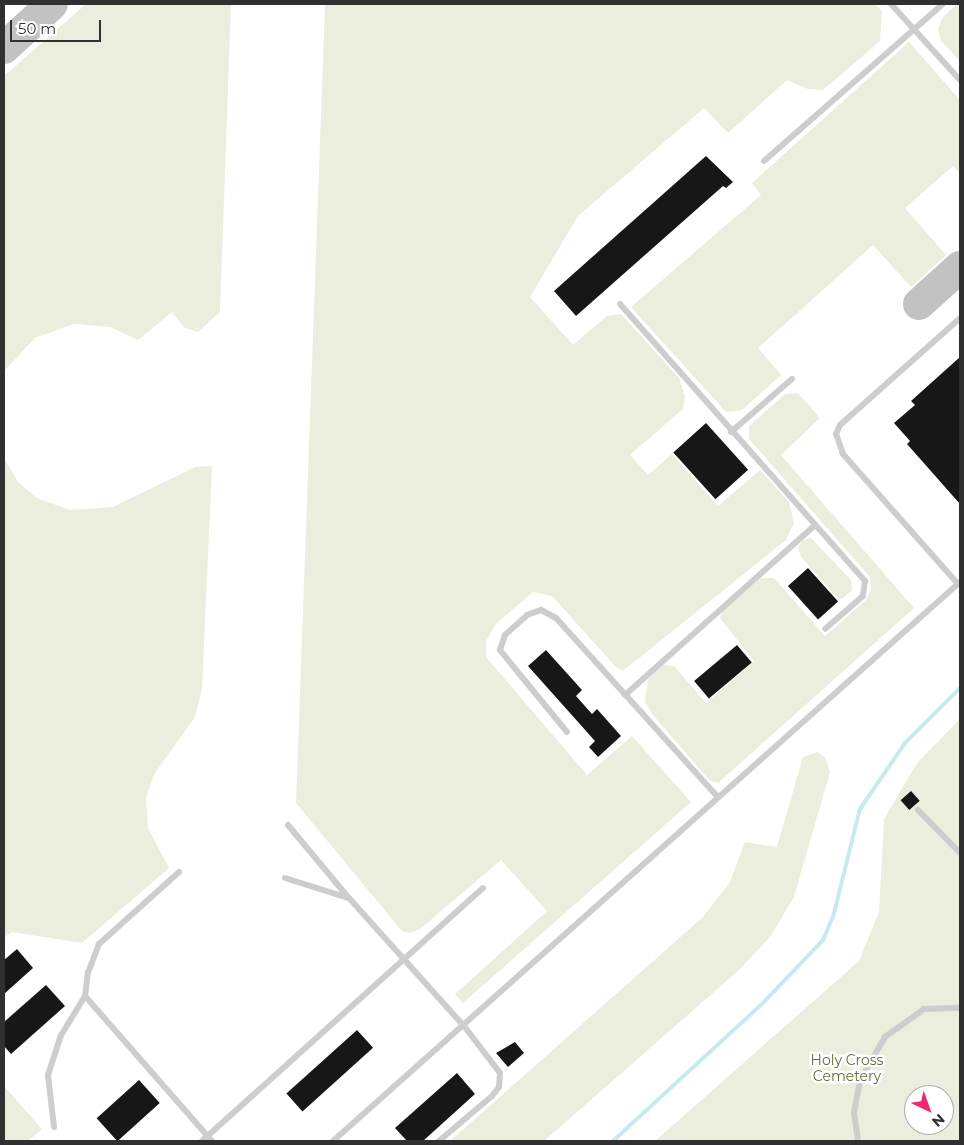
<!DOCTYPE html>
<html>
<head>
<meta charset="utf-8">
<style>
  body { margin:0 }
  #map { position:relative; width:964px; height:1145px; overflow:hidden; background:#fff; font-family:Montserrat,sans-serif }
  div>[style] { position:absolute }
  .green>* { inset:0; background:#ebeedd }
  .stream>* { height:4px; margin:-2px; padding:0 2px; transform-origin:2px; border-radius:2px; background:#c8eaef }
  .taxiway>* { height:32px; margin:-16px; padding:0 16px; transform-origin:16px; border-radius:16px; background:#c2c2c2 }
  .building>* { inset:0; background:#171717; transform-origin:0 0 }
  .service>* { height:6px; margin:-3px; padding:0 3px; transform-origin:3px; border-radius:3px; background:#cdcdcd }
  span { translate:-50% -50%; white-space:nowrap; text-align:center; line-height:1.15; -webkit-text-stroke:5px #fff; paint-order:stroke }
  .park-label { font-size:14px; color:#616f3a }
  .frame { position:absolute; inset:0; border:5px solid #303030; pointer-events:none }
  .north { position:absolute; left:904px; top:1085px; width:50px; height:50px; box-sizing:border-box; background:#fff; border:1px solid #acacac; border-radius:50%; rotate:138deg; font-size:14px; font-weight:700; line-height:20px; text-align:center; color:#303030 }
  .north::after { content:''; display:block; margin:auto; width:18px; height:22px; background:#f0286d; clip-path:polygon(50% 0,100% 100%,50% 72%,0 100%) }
  .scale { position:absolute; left:10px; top:20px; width:91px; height:22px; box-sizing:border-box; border:2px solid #303030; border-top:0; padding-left:6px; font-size:15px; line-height:18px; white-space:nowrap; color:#303030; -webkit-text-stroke:4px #fff; paint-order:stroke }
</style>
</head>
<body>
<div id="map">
  <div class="green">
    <i style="clip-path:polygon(86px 4px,231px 4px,220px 312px,198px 332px,185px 328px,172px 312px,138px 340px,110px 327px,74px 324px,35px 338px,4px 371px,4px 76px)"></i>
    <i style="clip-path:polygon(325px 4px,875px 4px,882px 11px,880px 41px,823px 90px,808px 89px,787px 80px,728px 133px,704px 108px,578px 216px,530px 297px,573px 345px,607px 316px,621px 314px,679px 378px,685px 396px,683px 409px,630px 455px,648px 475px,672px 454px,718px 506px,760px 470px,789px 502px,794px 523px,786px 540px,623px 671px,616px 667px,552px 596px,533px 592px,496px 624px,486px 641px,486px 657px,587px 775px,632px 736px,691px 802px,463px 1003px,455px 994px,547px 911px,501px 860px,420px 929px,410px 933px,402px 931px,296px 803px)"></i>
    <i style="clip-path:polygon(957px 4px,960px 4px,960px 61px,941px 41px,938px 29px,943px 17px)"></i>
    <i style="clip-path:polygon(909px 42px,960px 100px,960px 173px,953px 166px,905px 208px,946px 255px,911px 287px,873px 245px,758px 348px,781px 375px,742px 410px,726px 412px,631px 307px,761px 195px,752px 183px)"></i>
    <i style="clip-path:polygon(798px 393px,820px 418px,781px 455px,914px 608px,718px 783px,710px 781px,653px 715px,645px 702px,648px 679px,663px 665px,674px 666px,706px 703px,754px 661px,720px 618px,722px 612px,761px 578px,774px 578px,825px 636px,865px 601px,871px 590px,870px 577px,749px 439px,749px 426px,785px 394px)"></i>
    <i style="clip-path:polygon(4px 458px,18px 482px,37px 498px,70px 510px,113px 507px,195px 467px,212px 466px,202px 689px,195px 717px,155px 773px,146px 797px,148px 828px,169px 868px,82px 943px,11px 932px,4px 938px)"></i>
    <i style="clip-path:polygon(811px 538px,851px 580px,852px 590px,842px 599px,837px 598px,801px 557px,798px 548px,803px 540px)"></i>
    <i style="clip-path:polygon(evenodd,960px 719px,960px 1141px,655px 1141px,859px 961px,879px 912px,884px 819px,917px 763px,960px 719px,914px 1095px,944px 1095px,944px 1125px,914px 1125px,914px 1095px)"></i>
    <i style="clip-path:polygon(817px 752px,825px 757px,830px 772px,794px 897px,770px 937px,739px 970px,544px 1141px,450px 1141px,703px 917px,730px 882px,745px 842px,777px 847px,803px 757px)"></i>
    <i style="clip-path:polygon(4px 1086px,42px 1129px,28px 1141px,4px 1141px)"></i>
  </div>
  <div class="stream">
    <i style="left:613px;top:1141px;width:202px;rotate:-42.6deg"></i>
    <i style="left:762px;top:1004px;width:88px;rotate:-46.4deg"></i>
    <i style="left:823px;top:940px;width:25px;rotate:-67deg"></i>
    <i style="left:833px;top:917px;width:111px;rotate:-76deg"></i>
    <i style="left:860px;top:809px;width:80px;rotate:-55.7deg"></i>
    <i style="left:905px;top:743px;width:78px;rotate:-45deg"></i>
  </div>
  <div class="taxiway">
    <i style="left:4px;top:48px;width:65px;rotate:-42.5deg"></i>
    <i style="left:919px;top:304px;width:55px;rotate:-42.1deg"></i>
  </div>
  <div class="building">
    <i style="clip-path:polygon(706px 156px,733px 182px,726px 188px,723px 186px,576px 316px,554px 291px)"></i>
    <i style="clip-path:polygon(960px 357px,960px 504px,907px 444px,910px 441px,894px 423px,915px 405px,911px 401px)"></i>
    <i style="left:706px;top:423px;width:63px;height:44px;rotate:48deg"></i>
    <i style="left:808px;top:568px;width:45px;height:27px;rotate:48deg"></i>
    <i style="left:737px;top:645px;width:23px;height:56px;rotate:50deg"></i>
    <i style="clip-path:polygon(546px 650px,582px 690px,576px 696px,592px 714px,597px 709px,621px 736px,598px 757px,589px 747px,595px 741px,528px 666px)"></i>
    <i style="left:911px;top:791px;width:13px;height:14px;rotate:48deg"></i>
    <i style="clip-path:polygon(17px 949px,33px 968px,4px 994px,4px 960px)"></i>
    <i style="clip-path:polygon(46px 985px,65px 1006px,11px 1054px,4px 1046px,4px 1022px)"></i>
    <i style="left:357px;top:1030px;width:24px;height:95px;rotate:48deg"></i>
    <i style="clip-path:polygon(515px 1042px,524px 1053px,508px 1067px,496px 1053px)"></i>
    <i style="clip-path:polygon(457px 1073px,475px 1094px,423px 1141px,407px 1141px,395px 1128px)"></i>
    <i style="left:139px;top:1080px;width:31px;height:57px;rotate:48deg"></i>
  </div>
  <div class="service">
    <i style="left:891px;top:4px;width:103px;rotate:47.8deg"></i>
    <i style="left:764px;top:161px;width:238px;rotate:-41.3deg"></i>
    <i style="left:620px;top:304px;width:370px;rotate:48.5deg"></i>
    <i style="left:865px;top:581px;width:15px;rotate:98deg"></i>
    <i style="left:863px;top:596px;width:50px;rotate:139deg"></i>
    <i style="left:731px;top:432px;width:81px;rotate:-41deg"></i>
    <i style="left:958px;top:584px;width:174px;rotate:-131.5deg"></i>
    <i style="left:843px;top:454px;width:21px;rotate:-109deg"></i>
    <i style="left:836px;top:434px;width:10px;rotate:-66deg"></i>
    <i style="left:840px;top:425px;width:161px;rotate:-41.7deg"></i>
    <i style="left:625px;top:695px;width:255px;rotate:-41.8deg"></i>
    <i style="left:567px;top:732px;width:106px;rotate:-129.3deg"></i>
    <i style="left:500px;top:650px;width:16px;rotate:-72deg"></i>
    <i style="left:505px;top:635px;width:30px;rotate:-42deg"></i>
    <i style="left:527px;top:615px;width:15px;rotate:-20deg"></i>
    <i style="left:541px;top:610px;width:17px;rotate:28deg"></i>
    <i style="left:556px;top:618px;width:240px;rotate:47.9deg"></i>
    <i style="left:918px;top:810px;width:60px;rotate:45.7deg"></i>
    <i style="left:288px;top:825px;width:94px;rotate:50.2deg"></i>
    <i style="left:179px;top:872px;width:108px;rotate:138deg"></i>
    <i style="left:99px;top:944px;width:30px;rotate:111deg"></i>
    <i style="left:88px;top:972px;width:24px;rotate:97deg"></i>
    <i style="left:85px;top:996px;width:193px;rotate:48.8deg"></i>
    <i style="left:285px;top:878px;width:67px;rotate:17.4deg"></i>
    <i style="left:349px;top:898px;width:172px;rotate:48.1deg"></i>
    <i style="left:464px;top:1026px;width:59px;rotate:52.5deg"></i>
    <i style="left:500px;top:1073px;width:14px;rotate:94deg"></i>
    <i style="left:499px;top:1087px;width:11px;rotate:128deg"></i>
    <i style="left:492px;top:1096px;width:70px;rotate:139.7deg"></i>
    <i style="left:54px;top:1127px;width:52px;rotate:-96.6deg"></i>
    <i style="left:48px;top:1075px;width:40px;rotate:-72deg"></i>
    <i style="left:60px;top:1037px;width:48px;rotate:-58.6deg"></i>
    <i style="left:202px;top:1141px;width:378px;rotate:-42deg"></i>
    <i style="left:333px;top:1141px;width:840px;rotate:-41.72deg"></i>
    <i style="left:858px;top:1141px;width:29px;rotate:-98deg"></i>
    <i style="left:854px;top:1112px;width:33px;rotate:-79deg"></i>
    <i style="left:860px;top:1080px;width:50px;rotate:-59.8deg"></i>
    <i style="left:885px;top:1037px;width:48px;rotate:-35.7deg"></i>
    <i style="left:924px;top:1009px;width:36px;rotate:-2deg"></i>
  </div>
  <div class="park-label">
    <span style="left:847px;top:1068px">Holy Cross<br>Cemetery</span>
  </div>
  <div class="frame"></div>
  <div class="north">N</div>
  <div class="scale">50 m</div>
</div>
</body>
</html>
